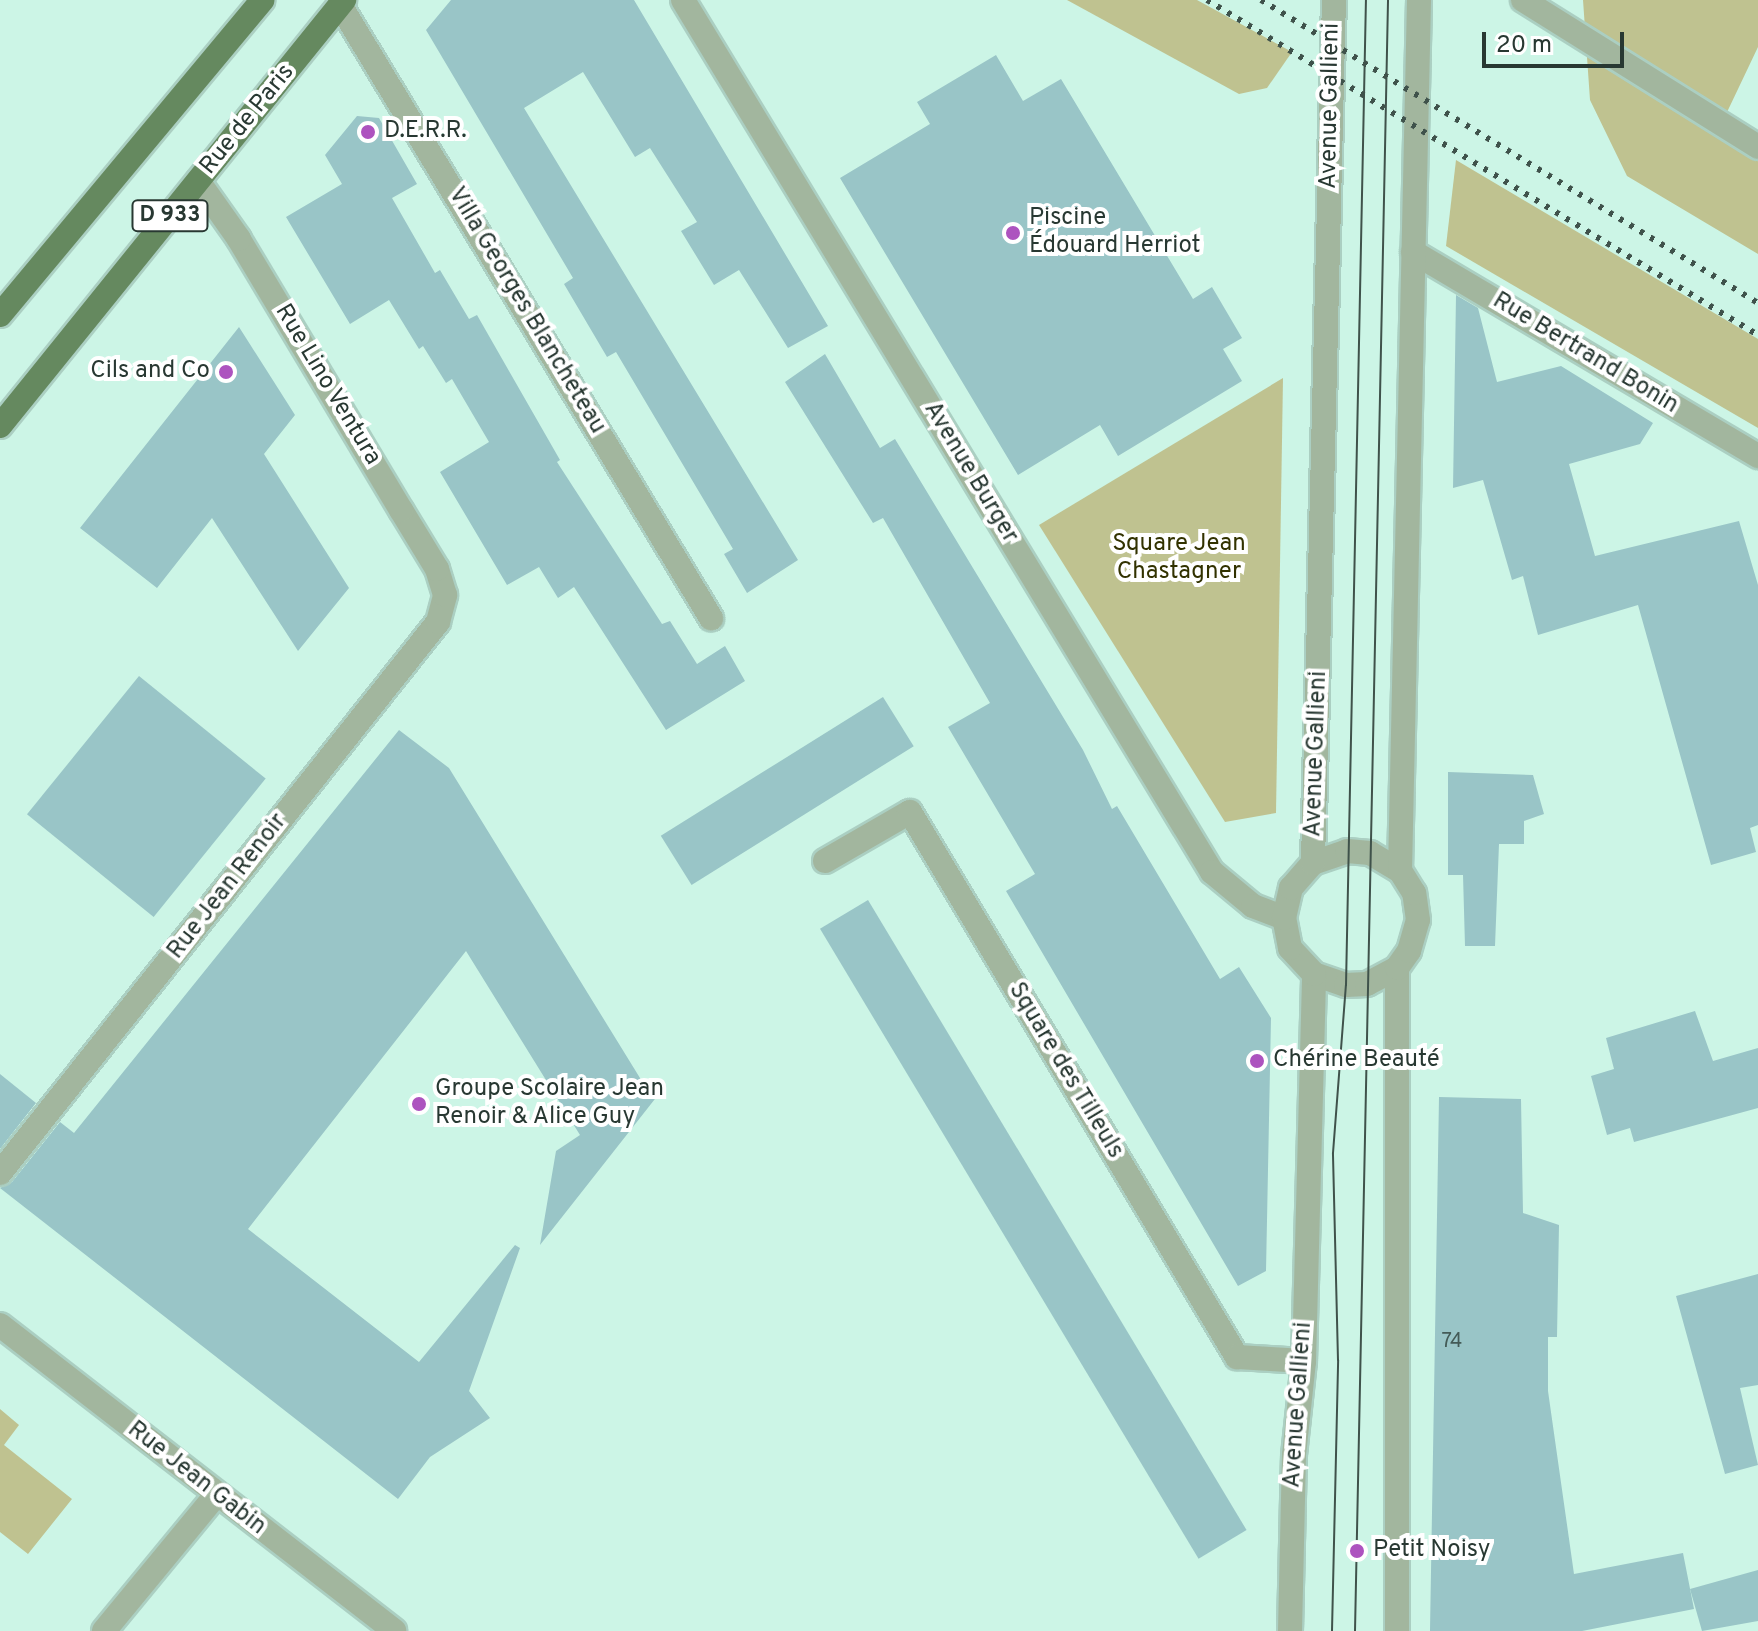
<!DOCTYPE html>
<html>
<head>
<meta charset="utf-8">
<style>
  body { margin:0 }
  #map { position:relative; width:1758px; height:1631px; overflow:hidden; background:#ccf5e6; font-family:Overpass,sans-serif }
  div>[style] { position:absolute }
  .green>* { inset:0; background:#bfc290 }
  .building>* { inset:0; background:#99c5c7; transform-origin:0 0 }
  .roads { filter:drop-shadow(2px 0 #abcfc2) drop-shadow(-2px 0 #abcfc2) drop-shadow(0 2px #abcfc2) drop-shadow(0 -2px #abcfc2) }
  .minor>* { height:24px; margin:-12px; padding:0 12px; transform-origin:12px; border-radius:12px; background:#a2b69e }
  .major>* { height:24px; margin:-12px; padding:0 12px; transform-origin:12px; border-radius:12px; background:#65895f }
  .tram>* { height:2px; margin:-1px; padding:0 1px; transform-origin:1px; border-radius:1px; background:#3f524b }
  .rail>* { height:6px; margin-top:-3px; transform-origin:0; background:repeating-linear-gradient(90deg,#3f524b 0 4px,transparent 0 12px) }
  .dots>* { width:22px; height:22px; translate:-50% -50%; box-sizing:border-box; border:4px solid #fff; border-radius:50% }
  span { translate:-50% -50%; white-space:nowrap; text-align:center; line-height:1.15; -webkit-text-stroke:8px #fff; paint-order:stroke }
  .number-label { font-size:20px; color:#445b57 }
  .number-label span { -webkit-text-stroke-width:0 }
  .shield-label span { padding:2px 6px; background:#fff; border:2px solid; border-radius:6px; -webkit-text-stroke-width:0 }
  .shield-label { font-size:22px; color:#283832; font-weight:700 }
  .street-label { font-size:24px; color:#283832 }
  .poi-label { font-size:24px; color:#283832 }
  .left { translate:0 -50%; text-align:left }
  .right { translate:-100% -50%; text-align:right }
  .park-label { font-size:24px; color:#323200 }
  .scale { position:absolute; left:1482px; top:32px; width:142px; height:36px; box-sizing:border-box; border:4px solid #283832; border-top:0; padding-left:10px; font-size:24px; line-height:28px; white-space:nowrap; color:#283832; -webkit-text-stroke:6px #fff; paint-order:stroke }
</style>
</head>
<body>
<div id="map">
  <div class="green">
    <i style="clip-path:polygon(1067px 0,1197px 0,1292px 52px,1267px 88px,1239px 94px)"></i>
    <i style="clip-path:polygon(1583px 0,1758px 0,1758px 47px,1719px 129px,1758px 152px,1758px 254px,1627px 176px,1590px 100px)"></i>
    <i style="clip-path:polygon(1456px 160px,1758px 339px,1758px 428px,1446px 246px)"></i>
    <i style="clip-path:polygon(1283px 378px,1276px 813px,1225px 822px,1039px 525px)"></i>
    <i style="clip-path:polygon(0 1409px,19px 1425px,4px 1445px,72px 1499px,28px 1554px,0 1532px)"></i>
  </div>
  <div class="building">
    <i style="clip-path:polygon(451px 0,634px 0,828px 326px,788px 348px,739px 270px,714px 285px,681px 231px,697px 222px,650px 148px,635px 157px,583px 72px,524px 108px,798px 560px,747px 593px,724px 554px,733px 549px,616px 352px,607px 357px,564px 284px,573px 278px,426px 30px)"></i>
    <i style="clip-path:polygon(996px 55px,1023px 101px,1061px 79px,1193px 299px,1212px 287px,1242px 338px,1223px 349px,1242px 381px,1118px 456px,1100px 425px,1018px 475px,840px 178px,930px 124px,917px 102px)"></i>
    <i style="clip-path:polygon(357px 116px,379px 118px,417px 184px,392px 198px,435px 273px,440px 270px,469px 319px,477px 315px,560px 460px,557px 462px,662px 624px,670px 621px,697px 664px,725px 646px,745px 681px,666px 730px,574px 587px,558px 598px,539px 567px,507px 585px,440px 472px,489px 442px,452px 379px,446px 383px,423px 346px,419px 349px,389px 300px,350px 324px,286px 217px,342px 184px,325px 155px)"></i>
    <i style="clip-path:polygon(1456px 295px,1478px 308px,1497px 382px,1561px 366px,1653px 423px,1640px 444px,1569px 464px,1595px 556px,1739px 521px,1758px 585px,1758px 825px,1750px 828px,1756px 852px,1711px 865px,1638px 605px,1538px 635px,1523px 576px,1512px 580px,1483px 480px,1453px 488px)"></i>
    <i style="clip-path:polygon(239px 327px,295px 415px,264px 454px,349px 588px,298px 651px,212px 518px,157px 588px,80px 528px)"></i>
    <i style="clip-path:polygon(825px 354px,880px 448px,895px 439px,1083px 750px,1112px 809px,1117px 806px,1220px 979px,1239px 967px,1271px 1018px,1266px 1271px,1238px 1286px,1006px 891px,1035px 874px,948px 727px,990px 703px,883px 518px,873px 523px,785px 382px)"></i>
    <i style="left:139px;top:676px;width:163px;height:178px;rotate:39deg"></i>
    <i style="left:883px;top:697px;width:58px;height:262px;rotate:58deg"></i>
    <i style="clip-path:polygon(399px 730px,449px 768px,648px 1091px,657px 1085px,662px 1090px,540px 1245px,556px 1151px,580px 1135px,466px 951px,248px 1229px,419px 1362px,515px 1245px,520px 1248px,469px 1391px,490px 1418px,430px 1457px,398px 1499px,0 1188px,12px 1182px,60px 1122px,74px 1133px)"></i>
    <i style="clip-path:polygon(1448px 772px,1533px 775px,1544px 814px,1524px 821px,1524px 844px,1499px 844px,1495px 946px,1465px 946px,1463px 875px,1448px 875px)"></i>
    <i style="left:868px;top:900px;width:735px;height:56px;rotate:59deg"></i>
    <i style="clip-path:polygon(1695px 1011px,1713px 1061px,1758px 1048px,1758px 1108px,1634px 1142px,1630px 1128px,1607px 1135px,1591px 1076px,1614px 1069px,1606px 1038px)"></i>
    <i style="clip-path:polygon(0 1074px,36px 1103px,0 1149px)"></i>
    <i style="clip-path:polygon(1439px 1097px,1521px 1099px,1523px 1213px,1559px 1225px,1557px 1337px,1548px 1337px,1548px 1391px,1574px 1574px,1683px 1553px,1694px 1609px,1582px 1631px,1430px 1631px)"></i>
    <i style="clip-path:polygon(1758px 1274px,1758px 1385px,1740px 1388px,1758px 1465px,1725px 1474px,1676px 1296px)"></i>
    <i style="clip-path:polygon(1758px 1570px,1758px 1621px,1702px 1631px,1690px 1589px)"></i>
  </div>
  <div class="roads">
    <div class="minor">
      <i style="left:683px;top:0;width:1020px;rotate:58.76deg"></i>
      <i style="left:1212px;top:872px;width:53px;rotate:39.7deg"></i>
      <i style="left:1253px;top:906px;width:33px;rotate:21deg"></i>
      <i style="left:1523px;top:0;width:277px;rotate:32deg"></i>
      <i style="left:340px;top:5px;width:717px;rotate:58.82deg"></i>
      <i style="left:1413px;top:252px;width:401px;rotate:30.6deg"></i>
      <i style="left:825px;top:861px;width:98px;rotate:-30deg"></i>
      <i style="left:910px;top:812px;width:636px;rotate:59.04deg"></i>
      <i style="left:1237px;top:1357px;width:67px;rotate:3.4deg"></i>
      <i style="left:1313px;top:863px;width:36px;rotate:-19deg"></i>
      <i style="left:1347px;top:851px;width:23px;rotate:5deg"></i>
      <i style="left:1370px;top:853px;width:35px;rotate:31deg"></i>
      <i style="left:1314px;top:974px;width:34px;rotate:19deg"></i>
      <i style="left:1346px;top:985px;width:21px;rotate:-3deg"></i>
      <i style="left:1367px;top:984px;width:34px;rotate:-28deg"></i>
      <i style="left:0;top:1173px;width:704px;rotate:-51.52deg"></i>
      <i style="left:438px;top:622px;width:28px;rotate:-75deg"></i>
      <i style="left:445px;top:595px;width:27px;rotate:-107deg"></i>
      <i style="left:437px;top:569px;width:69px;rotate:-121.4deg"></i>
      <i style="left:401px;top:510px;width:316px;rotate:-120.9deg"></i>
      <i style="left:239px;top:239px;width:71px;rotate:-125.3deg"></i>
      <i style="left:0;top:1325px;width:499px;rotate:37.8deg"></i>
      <i style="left:104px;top:1631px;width:176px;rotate:-50.5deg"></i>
      <i style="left:1290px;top:1631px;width:176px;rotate:-88.7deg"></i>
      <i style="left:1294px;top:1455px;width:95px;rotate:-83.9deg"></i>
      <i style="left:1304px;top:1361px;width:387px;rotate:-88.5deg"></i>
      <i style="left:1314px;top:974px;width:35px;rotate:-133deg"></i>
      <i style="left:1290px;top:948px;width:31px;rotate:-101deg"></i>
      <i style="left:1284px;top:918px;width:31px;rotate:-77deg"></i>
      <i style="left:1291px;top:888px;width:33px;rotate:-49deg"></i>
      <i style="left:1313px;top:863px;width:863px;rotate:-88.61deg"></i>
      <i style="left:1397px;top:1631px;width:663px;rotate:-90deg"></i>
      <i style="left:1397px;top:968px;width:21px;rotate:-55deg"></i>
      <i style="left:1409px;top:951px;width:32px;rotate:-74deg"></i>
      <i style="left:1418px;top:920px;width:27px;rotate:-98deg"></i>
      <i style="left:1414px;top:893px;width:26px;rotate:-122deg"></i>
      <i style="left:1400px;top:871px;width:871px;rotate:-88.75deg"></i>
    </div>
    <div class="major">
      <i style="left:0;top:315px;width:410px;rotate:-50.2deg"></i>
      <i style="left:0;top:426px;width:548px;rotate:-51.08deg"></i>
    </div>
  </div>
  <div class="tram">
    <i style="left:1332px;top:1631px;width:271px;rotate:-88.7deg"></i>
    <i style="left:1338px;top:1360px;width:207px;rotate:-91.4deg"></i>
    <i style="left:1333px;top:1153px;width:169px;rotate:-85.6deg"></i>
    <i style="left:1346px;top:985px;width:985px;rotate:-88.84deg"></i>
    <i style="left:1355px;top:1631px;width:1631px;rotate:-88.84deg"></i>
  </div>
  <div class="rail">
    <i style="left:1207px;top:0;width:645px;rotate:31.3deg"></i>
    <i style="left:1261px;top:0;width:582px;rotate:31.37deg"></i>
  </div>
  <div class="dots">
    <i style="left:368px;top:132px;background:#ad53bf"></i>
    <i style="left:1013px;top:233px;background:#ad53bf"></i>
    <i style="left:226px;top:372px;background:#ad53bf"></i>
    <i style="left:1257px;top:1061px;background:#ad53bf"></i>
    <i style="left:419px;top:1104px;background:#ad53bf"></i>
    <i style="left:1357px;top:1551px;background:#ad53bf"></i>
  </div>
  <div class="number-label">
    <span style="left:1452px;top:1342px">74</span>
  </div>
  <div class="shield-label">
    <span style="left:170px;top:216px">D 933</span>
  </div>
  <div class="street-label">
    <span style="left:1331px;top:106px;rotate:-89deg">Avenue Gallieni</span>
    <span style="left:248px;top:120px;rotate:-51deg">Rue de Paris</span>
    <span style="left:526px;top:311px;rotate:59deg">Villa Georges Blancheteau</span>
    <span style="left:1585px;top:354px;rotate:31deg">Rue Bertrand Bonin</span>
    <span style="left:327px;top:385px;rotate:59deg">Rue Lino Ventura</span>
    <span style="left:970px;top:473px;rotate:59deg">Avenue Burger</span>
    <span style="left:1317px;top:754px;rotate:-88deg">Avenue Gallieni</span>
    <span style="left:228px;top:887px;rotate:-52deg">Rue Jean Renoir</span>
    <span style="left:1065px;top:1071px;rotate:59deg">Square des Tilleuls</span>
    <span style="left:1299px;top:1405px;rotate:-86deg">Avenue Gallieni</span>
    <span style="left:196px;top:1479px;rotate:38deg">Rue Jean Gabin</span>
  </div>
  <div class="poi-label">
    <span class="left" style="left:384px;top:132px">D.E.R.R.</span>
    <span class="left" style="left:1029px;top:233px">Piscine<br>Édouard Herriot</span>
    <span class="right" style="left:210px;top:372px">Cils and Co</span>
    <span class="left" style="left:1273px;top:1061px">Chérine Beauté</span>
    <span class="left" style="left:435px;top:1104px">Groupe Scolaire Jean<br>Renoir &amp; Alice Guy</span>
    <span class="left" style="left:1373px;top:1551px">Petit Noisy</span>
  </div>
  <div class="park-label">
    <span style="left:1179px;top:559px">Square Jean<br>Chastagner</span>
  </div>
  <div class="scale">20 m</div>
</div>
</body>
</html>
